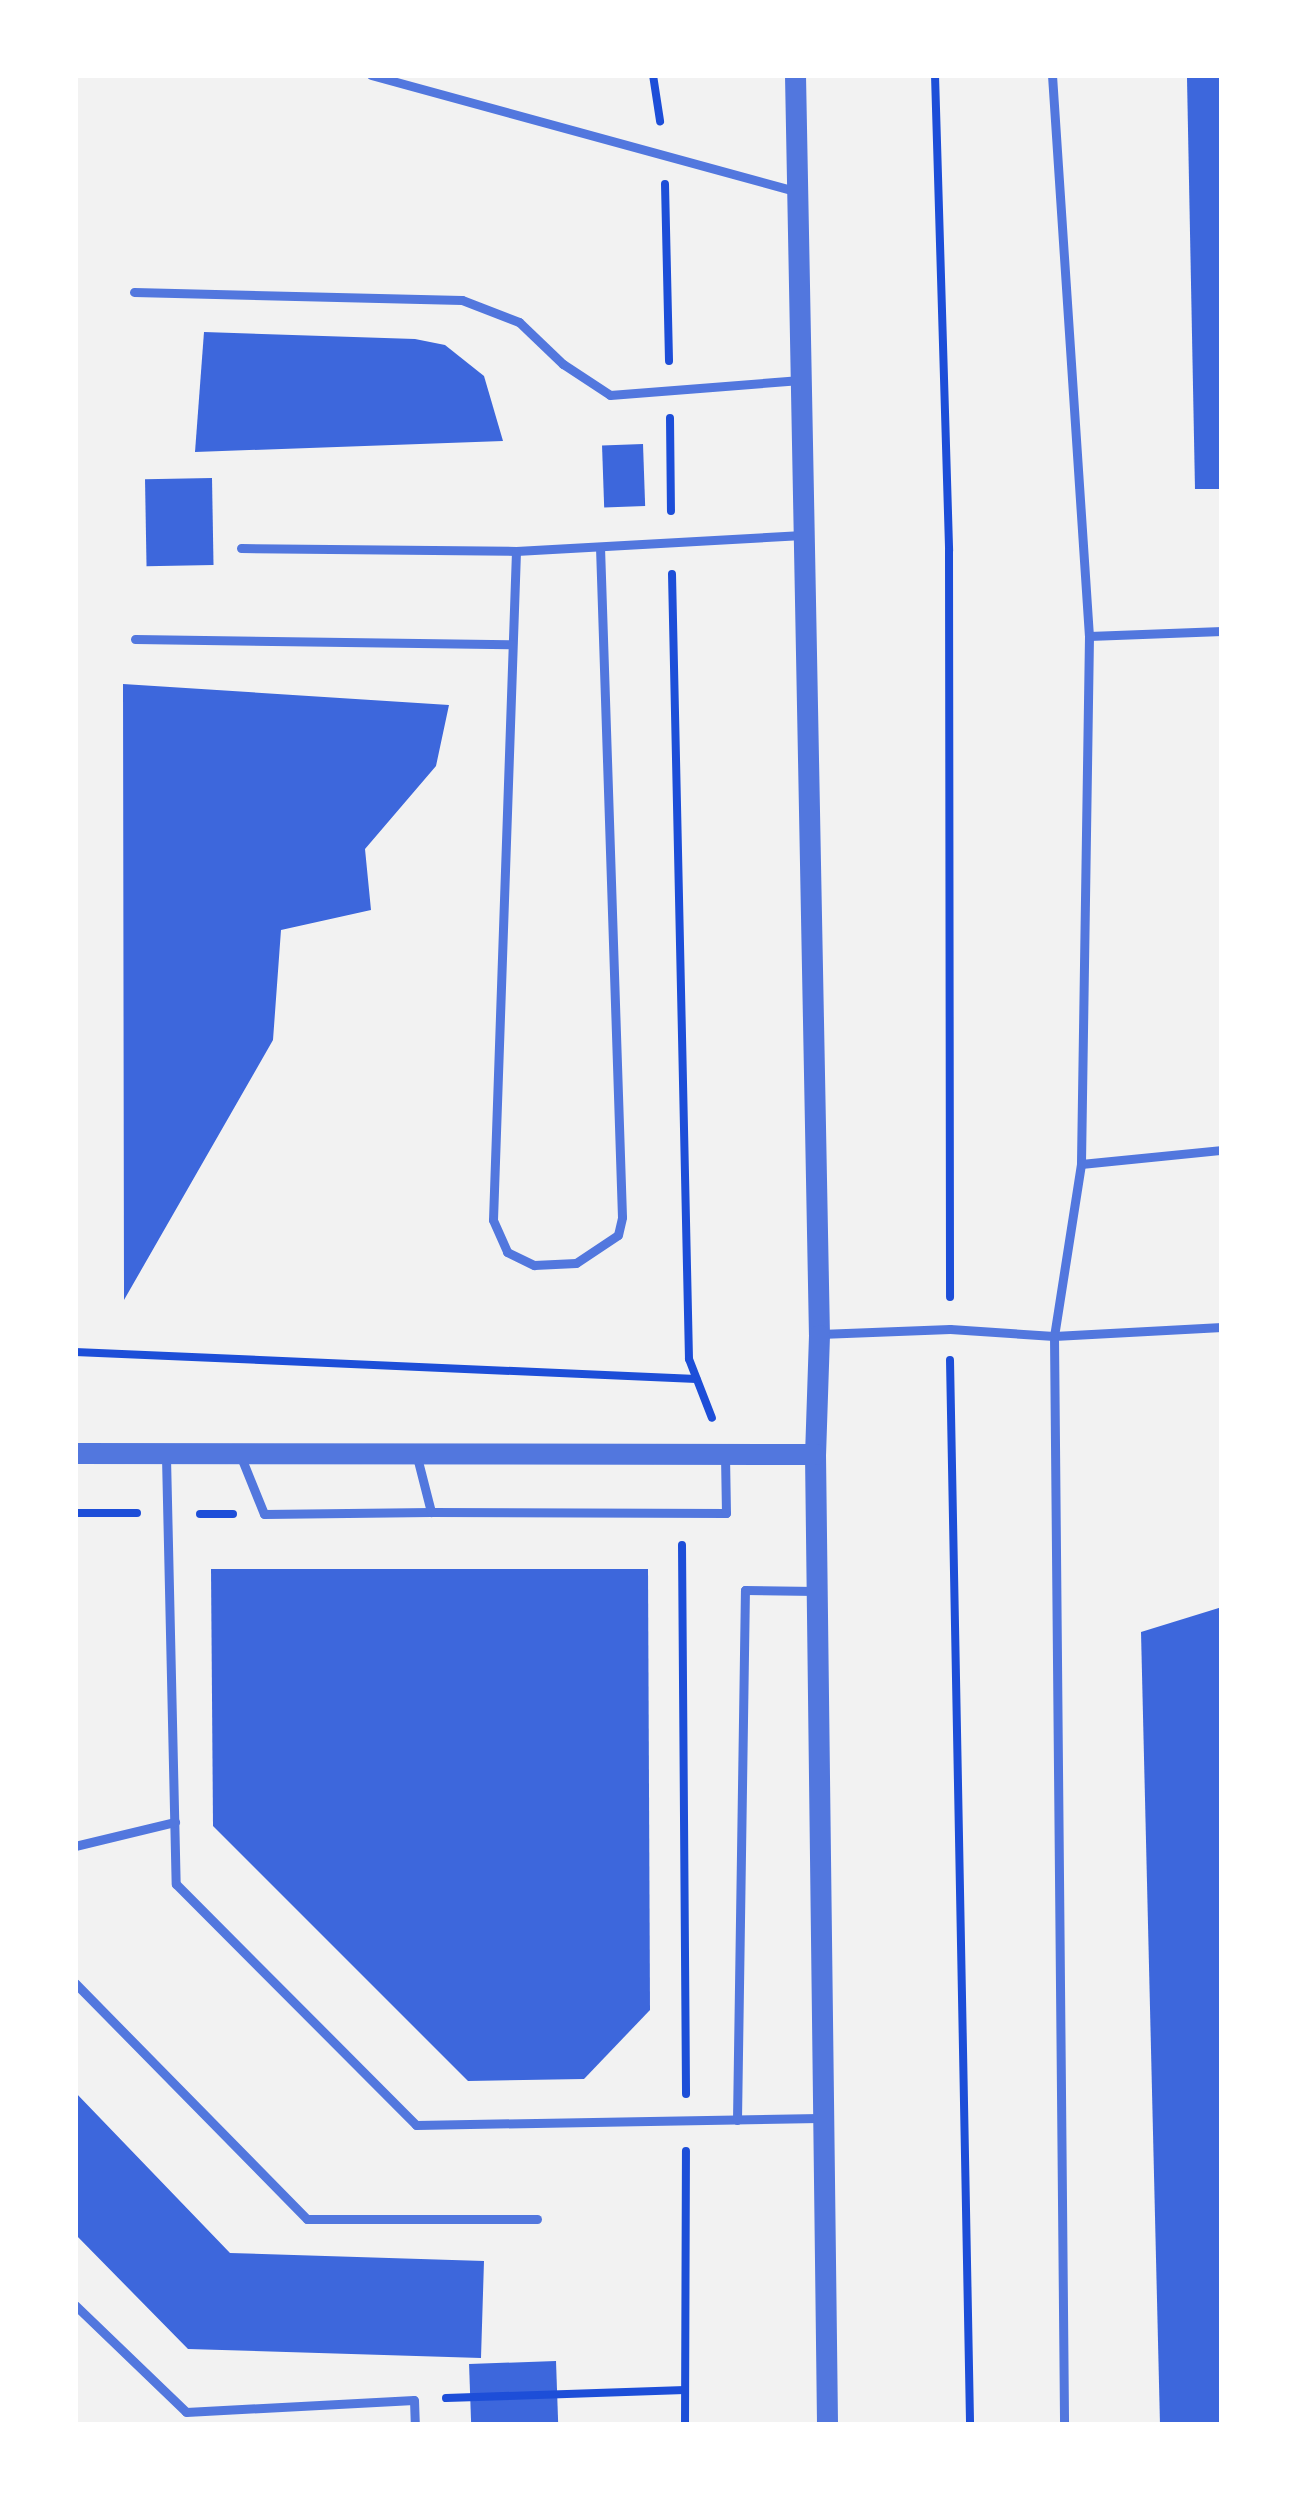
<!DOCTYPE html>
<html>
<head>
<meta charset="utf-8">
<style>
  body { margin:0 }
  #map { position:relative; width:1297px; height:2500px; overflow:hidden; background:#f2f2f2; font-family:"PT Sans",sans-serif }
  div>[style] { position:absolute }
  .building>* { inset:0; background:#3d67dc; transform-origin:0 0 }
  .path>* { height:8px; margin:-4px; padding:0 4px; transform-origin:4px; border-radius:4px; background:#1d4ed8 }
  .service>* { height:9px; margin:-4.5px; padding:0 4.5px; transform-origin:4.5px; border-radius:4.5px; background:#5277de }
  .tertiary>* { height:21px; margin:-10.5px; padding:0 10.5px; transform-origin:10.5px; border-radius:10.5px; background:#5277de }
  span { translate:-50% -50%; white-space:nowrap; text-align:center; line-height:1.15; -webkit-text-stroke:12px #fff; paint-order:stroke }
  .frame { position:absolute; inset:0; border:78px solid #fff; pointer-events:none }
</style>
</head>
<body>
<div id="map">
  <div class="building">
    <i style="clip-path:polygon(1222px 77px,1222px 489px,1195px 489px,1187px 78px)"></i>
    <i style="clip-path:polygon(204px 332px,415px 339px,445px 345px,484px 376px,503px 441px,195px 452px)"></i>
    <i style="left:643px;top:444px;width:62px;height:41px;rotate:88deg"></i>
    <i style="left:212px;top:478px;width:87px;height:67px;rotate:89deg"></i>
    <i style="clip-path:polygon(123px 684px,449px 705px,436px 766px,365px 849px,371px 910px,281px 930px,273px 1040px,124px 1300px)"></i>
    <i style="clip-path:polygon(211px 1569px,648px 1569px,650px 2010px,584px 2079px,468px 2081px,213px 1826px)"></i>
    <i style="clip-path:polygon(1222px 1607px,1222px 2425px,1160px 2425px,1141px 1632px)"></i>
    <i style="clip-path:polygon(75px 2092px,230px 2253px,484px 2261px,481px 2358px,188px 2349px,75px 2234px)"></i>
    <i style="left:556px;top:2361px;width:64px;height:87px;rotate:88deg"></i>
  </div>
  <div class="path">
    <i style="left:653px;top:75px;width:47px;rotate:81.3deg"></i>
    <i style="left:935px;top:75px;width:476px;rotate:88.3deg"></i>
    <i style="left:949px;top:551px;width:746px;rotate:89.92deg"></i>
    <i style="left:665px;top:184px;width:177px;rotate:88.7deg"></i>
    <i style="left:670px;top:418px;width:93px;rotate:89.4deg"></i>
    <i style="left:672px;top:574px;width:785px;rotate:88.76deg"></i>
    <i style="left:689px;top:1359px;width:63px;rotate:68.7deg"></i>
    <i style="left:75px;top:1352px;width:622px;rotate:2.49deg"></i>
    <i style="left:950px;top:1360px;width:1065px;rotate:88.92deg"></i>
    <i style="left:75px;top:1513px;width:62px"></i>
    <i style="left:200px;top:1514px;width:33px"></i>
    <i style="left:682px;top:1545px;width:549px;rotate:89.58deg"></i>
    <i style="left:446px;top:2398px;width:239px;rotate:-1.9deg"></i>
    <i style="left:685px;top:2425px;width:274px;rotate:-89.8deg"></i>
  </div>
  <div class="service">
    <i style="left:371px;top:75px;width:439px;rotate:15.3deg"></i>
    <i style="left:1052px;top:75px;width:562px;rotate:86.23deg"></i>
    <i style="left:1089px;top:636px;width:528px;rotate:90.87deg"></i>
    <i style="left:1081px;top:1164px;width:174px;rotate:98.9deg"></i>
    <i style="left:1054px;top:1336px;width:1089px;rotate:89.47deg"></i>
    <i style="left:134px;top:292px;width:328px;rotate:1.4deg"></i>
    <i style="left:462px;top:300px;width:61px;rotate:21.1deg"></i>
    <i style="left:519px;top:322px;width:61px;rotate:43.7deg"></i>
    <i style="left:563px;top:364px;width:56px;rotate:33.4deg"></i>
    <i style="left:610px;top:395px;width:191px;rotate:-4.5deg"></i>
    <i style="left:241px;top:548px;width:275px;rotate:0.6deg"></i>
    <i style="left:516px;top:551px;width:287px;rotate:-3.2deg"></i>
    <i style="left:516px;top:551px;width:669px;rotate:91.97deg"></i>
    <i style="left:493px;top:1220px;width:35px;rotate:66deg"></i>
    <i style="left:507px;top:1252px;width:30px;rotate:26deg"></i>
    <i style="left:534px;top:1265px;width:42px;rotate:-2.7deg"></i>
    <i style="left:576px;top:1263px;width:50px;rotate:-33.7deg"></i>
    <i style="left:618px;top:1235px;width:18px;rotate:-77deg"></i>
    <i style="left:622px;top:1217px;width:670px;rotate:-91.88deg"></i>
    <i style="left:1089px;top:636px;width:133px;rotate:-2.2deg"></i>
    <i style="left:135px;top:639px;width:377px;rotate:0.8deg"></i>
    <i style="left:1081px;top:1164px;width:142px;rotate:-5.7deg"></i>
    <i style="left:820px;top:1334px;width:130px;rotate:-2.2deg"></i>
    <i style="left:950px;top:1329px;width:104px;rotate:3.9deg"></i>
    <i style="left:1054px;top:1336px;width:168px;rotate:-3.1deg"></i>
    <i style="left:166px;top:1457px;width:427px;rotate:88.7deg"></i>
    <i style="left:176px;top:1884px;width:340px;rotate:45.1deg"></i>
    <i style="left:416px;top:2125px;width:403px;rotate:-1deg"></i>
    <i style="left:241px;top:1457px;width:61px;rotate:68deg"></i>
    <i style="left:264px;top:1514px;width:167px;rotate:-0.7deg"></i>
    <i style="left:417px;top:1457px;width:57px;rotate:75.7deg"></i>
    <i style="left:431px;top:1512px;width:295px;rotate:0.2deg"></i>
    <i style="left:726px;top:1513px;width:57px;rotate:-91deg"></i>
    <i style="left:75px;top:1846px;width:103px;rotate:-13.5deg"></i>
    <i style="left:75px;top:1983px;width:331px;rotate:45.5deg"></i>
    <i style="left:307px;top:2219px;width:230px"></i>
    <i style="left:737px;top:2120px;width:530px;rotate:-89.14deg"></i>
    <i style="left:745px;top:1590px;width:71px;rotate:0.8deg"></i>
    <i style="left:75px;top:2305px;width:154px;rotate:43.9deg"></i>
    <i style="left:186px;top:2412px;width:228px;rotate:-3deg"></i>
    <i style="left:414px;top:2400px;width:25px;rotate:88deg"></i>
  </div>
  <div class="tertiary">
    <i style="left:795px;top:75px;width:1260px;rotate:88.91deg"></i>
    <i style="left:819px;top:1335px;width:119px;rotate:91.9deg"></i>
    <i style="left:815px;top:1454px;width:971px;rotate:89.29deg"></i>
    <i style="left:75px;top:1453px;width:740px;rotate:0.08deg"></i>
  </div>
  <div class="frame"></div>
</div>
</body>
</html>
